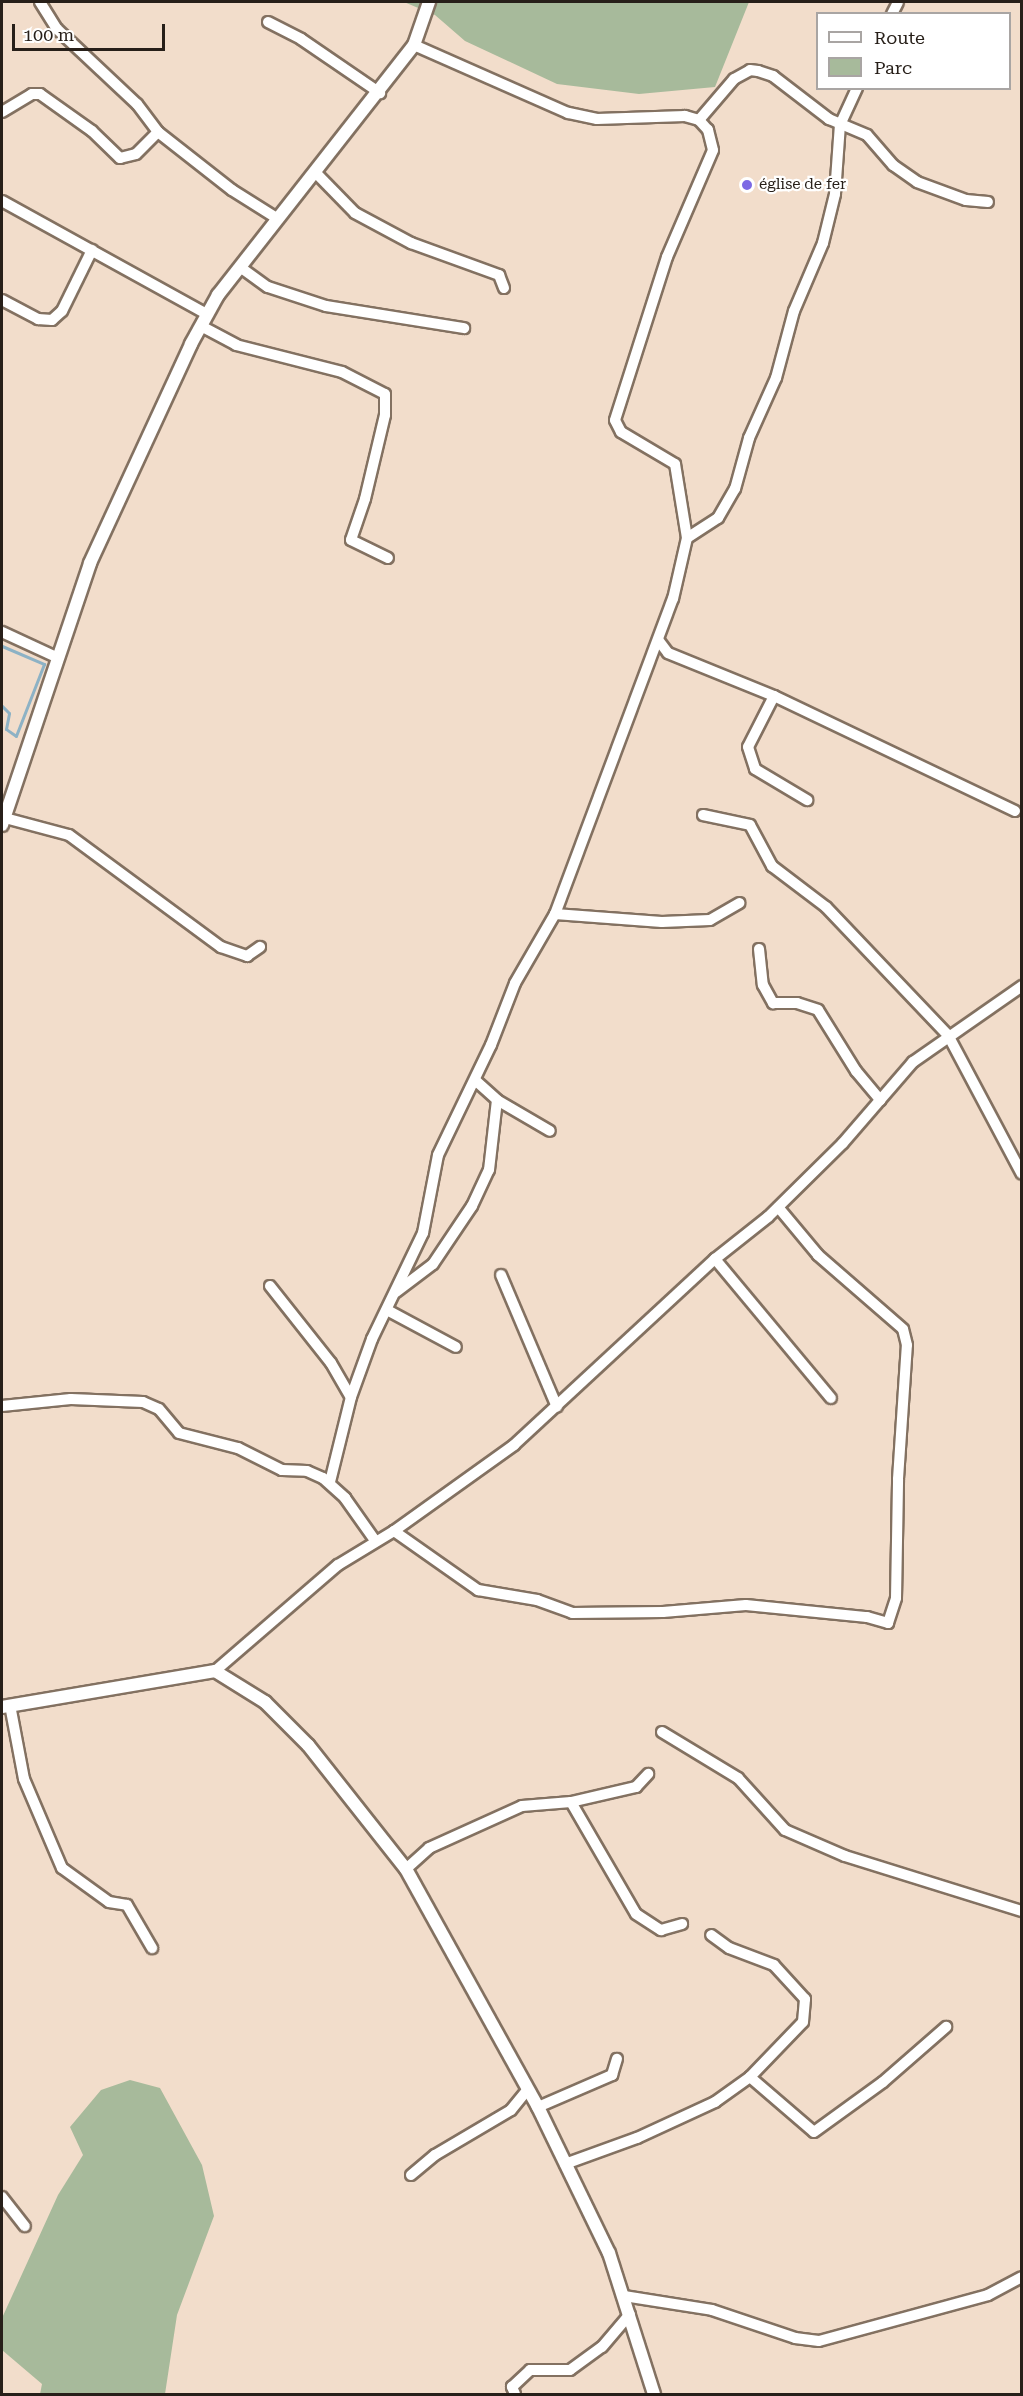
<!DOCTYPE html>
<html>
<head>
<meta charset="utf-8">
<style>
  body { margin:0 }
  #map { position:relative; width:1023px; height:2396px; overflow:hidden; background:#f2ddcb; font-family:"Roboto Serif",serif }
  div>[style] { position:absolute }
  .green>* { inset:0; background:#a7ba9b }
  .stream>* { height:3px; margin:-1.5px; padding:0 1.5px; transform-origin:1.5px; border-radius:1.5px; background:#8db2c5 }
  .roads { filter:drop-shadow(2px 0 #837161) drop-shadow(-2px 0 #837161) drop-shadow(0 2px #837161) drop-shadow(0 -2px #837161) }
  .minor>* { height:10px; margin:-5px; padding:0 5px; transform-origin:5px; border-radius:5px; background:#fff }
  .major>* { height:12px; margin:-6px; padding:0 6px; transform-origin:6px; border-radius:6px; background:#fff }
  .dots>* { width:16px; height:16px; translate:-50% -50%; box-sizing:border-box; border:3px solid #fff; border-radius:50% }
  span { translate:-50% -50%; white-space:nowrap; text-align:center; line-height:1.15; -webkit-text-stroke:4.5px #fff; paint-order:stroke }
  .poi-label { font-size:15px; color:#271f19 }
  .left { translate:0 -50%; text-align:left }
  .frame { position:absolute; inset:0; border:3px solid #271f19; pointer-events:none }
  .legend { position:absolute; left:816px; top:12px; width:195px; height:78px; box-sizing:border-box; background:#fff; border:2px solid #a9a5a3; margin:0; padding:8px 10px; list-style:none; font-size:18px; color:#271f19 }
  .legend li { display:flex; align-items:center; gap:12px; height:30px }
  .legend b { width:30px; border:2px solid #a9a5a3 }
  .scale { position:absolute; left:12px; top:24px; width:153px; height:27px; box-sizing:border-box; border:3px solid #271f19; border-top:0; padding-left:8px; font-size:18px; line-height:21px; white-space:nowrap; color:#271f19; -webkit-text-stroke:4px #fff; paint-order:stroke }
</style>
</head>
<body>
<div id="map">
  <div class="green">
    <i style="clip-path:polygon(404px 2px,749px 2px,715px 87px,639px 94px,557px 84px,465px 41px,435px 15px)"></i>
    <i style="clip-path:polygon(130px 2080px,160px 2088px,202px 2165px,214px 2216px,177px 2315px,165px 2394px,40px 2394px,42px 2384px,2px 2350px,2px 2318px,58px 2195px,83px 2155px,70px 2127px,101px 2090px)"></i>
  </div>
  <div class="stream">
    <i style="left:2px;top:646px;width:46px;rotate:23.2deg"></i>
    <i style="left:44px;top:664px;width:77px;rotate:111.3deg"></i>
    <i style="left:16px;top:736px;width:12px;rotate:-145deg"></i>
    <i style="left:6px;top:729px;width:16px;rotate:-79deg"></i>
    <i style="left:9px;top:713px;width:10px;rotate:-135deg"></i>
  </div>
  <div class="roads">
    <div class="minor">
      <i style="left:40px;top:2px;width:32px;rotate:58deg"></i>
      <i style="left:57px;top:29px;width:110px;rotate:43.2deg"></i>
      <i style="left:137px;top:104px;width:35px;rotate:53deg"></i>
      <i style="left:158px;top:132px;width:94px;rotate:38.1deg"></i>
      <i style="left:232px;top:190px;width:54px;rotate:32.2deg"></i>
      <i style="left:892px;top:14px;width:13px;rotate:-63deg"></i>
      <i style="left:268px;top:22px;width:37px;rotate:27deg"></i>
      <i style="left:301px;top:39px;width:96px;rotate:34.4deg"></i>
      <i style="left:2px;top:112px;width:35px;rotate:-31deg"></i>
      <i style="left:32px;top:94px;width:8px"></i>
      <i style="left:40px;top:94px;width:64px;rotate:35.4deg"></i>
      <i style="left:92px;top:131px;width:39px;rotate:44deg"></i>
      <i style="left:120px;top:158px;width:16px;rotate:-14deg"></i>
      <i style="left:136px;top:154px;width:31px;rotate:-45deg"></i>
      <i style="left:699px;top:120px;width:54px;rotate:-49.5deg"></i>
      <i style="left:734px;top:79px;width:18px;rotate:-29deg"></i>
      <i style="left:750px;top:70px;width:8px;rotate:7deg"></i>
      <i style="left:758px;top:71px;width:16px;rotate:18deg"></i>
      <i style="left:773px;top:76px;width:71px;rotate:37.5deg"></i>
      <i style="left:829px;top:119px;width:41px;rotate:22.8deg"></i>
      <i style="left:867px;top:135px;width:40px;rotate:49deg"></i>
      <i style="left:893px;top:165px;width:29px;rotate:35deg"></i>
      <i style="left:917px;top:182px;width:52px;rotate:20.2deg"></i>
      <i style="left:966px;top:200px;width:22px;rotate:5deg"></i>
      <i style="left:315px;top:172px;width:57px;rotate:45.7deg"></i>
      <i style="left:355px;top:213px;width:64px;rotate:28.2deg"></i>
      <i style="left:411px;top:243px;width:94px;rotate:20deg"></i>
      <i style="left:499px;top:275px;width:14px;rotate:69deg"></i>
      <i style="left:2px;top:201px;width:234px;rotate:28.9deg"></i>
      <i style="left:240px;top:267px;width:34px;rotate:36deg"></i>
      <i style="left:268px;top:287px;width:61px;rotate:18.1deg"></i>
      <i style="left:326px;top:306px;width:140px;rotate:9.1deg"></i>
      <i style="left:2px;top:300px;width:41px;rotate:27.8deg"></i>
      <i style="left:38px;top:319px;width:14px;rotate:4deg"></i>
      <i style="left:52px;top:320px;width:13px;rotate:-42deg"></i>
      <i style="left:62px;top:311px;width:68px;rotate:-63.8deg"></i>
      <i style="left:201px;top:326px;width:40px;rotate:28deg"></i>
      <i style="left:236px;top:345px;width:109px;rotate:14.3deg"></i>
      <i style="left:342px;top:372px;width:48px;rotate:27.1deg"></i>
      <i style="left:385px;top:394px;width:21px;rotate:90deg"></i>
      <i style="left:385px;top:415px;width:86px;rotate:103.4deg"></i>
      <i style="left:365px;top:499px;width:43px;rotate:108.9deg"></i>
      <i style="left:351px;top:540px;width:41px;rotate:25.9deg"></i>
      <i style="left:687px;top:538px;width:37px;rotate:-33deg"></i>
      <i style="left:718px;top:518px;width:34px;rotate:-60deg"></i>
      <i style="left:735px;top:489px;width:53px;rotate:-74.6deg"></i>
      <i style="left:749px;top:438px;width:66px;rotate:-65.8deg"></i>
      <i style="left:776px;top:378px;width:69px;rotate:-75deg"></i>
      <i style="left:794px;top:311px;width:74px;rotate:-66.9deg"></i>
      <i style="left:823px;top:243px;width:50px;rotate:-76.2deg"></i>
      <i style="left:835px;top:194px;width:69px;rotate:-85.9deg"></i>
      <i style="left:840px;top:125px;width:41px;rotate:-65.3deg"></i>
      <i style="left:2px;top:632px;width:60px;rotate:24.8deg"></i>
      <i style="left:659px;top:641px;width:15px;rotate:53deg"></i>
      <i style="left:668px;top:653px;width:114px;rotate:22.1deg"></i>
      <i style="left:774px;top:696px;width:267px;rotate:25.5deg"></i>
      <i style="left:774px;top:696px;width:57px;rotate:117deg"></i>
      <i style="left:748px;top:747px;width:23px;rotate:72deg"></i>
      <i style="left:755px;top:769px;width:61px;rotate:30.8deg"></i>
      <i style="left:703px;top:815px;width:48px;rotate:12deg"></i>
      <i style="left:750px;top:825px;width:47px;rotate:61.8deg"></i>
      <i style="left:772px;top:866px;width:68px;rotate:37.2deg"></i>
      <i style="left:826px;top:907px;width:177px;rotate:46.4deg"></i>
      <i style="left:948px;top:1035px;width:157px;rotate:62deg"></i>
      <i style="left:5px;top:818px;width:66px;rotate:14.9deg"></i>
      <i style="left:69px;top:835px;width:189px;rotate:36.4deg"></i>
      <i style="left:221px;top:947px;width:28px;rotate:19deg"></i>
      <i style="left:247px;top:956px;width:16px;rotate:-35deg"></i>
      <i style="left:555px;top:914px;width:107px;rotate:4.3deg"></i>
      <i style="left:662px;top:922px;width:48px;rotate:-2.4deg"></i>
      <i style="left:710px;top:920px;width:34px;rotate:-30deg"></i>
      <i style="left:759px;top:949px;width:36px;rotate:84deg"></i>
      <i style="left:763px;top:985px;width:21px;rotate:61deg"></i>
      <i style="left:773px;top:1003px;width:24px"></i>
      <i style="left:797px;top:1003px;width:22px;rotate:18deg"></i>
      <i style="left:818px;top:1010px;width:72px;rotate:58.1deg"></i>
      <i style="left:856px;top:1071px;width:38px;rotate:50deg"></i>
      <i style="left:475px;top:1080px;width:30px;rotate:42deg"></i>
      <i style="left:497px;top:1100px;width:61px;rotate:30.3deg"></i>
      <i style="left:715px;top:1259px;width:181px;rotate:50.2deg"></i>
      <i style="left:501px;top:1275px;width:143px;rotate:67deg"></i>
      <i style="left:270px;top:1286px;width:98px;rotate:51.6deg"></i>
      <i style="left:331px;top:1363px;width:39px;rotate:60deg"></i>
      <i style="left:351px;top:1397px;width:88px;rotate:103.9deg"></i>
      <i style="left:396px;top:1292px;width:46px;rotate:-37.1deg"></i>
      <i style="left:433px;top:1264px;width:70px;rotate:-56.1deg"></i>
      <i style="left:472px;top:1206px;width:40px;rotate:-65deg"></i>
      <i style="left:489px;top:1170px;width:70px;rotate:-83.5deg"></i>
      <i style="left:387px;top:1310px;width:78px;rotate:28.2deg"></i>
      <i style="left:351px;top:1397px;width:62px;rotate:-70.1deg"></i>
      <i style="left:372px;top:1339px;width:118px;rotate:-64.3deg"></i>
      <i style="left:423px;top:1233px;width:79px;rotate:-79.1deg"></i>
      <i style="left:438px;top:1155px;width:122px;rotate:-64.3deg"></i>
      <i style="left:491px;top:1045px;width:66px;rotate:-68.8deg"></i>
      <i style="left:515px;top:983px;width:80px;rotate:-59.9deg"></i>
      <i style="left:555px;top:914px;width:336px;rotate:-69.5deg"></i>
      <i style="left:673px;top:599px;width:63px;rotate:-77.1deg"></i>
      <i style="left:687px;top:538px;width:75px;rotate:-99.2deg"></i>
      <i style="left:675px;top:464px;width:63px;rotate:-149.3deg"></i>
      <i style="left:621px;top:432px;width:13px;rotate:-117deg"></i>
      <i style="left:615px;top:420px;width:171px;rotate:-72.3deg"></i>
      <i style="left:667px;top:257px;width:116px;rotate:-66.7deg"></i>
      <i style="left:713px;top:150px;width:21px;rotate:-104deg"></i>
      <i style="left:708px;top:130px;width:13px;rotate:-132deg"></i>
      <i style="left:699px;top:120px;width:15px;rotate:-164deg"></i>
      <i style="left:685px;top:116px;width:88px;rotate:178deg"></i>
      <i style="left:597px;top:119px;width:30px;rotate:-168deg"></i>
      <i style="left:568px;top:113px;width:168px;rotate:-156.2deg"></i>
      <i style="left:2px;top:1406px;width:69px;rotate:-5.8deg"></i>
      <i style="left:71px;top:1399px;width:72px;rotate:2.4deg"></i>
      <i style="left:143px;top:1402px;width:17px;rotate:24deg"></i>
      <i style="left:159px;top:1409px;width:31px;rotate:50deg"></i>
      <i style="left:179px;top:1433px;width:61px;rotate:14.3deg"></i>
      <i style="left:238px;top:1448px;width:49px;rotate:26.6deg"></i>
      <i style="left:282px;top:1470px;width:25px;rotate:2deg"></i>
      <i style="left:307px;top:1471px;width:17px;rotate:24deg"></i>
      <i style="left:323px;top:1478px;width:30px;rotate:42deg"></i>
      <i style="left:345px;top:1498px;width:50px;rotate:54.7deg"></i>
      <i style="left:394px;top:1531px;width:103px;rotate:35.1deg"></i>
      <i style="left:478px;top:1590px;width:60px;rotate:9.6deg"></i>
      <i style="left:537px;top:1600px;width:37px;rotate:20deg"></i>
      <i style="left:572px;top:1613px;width:91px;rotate:-0.6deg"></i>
      <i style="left:663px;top:1612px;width:83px;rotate:-4.8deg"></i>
      <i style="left:746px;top:1605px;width:122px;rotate:5.7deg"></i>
      <i style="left:867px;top:1617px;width:22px;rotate:16deg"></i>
      <i style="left:888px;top:1623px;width:26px;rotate:-72deg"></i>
      <i style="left:896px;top:1598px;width:119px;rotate:-89deg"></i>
      <i style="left:898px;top:1479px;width:134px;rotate:-86.2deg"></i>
      <i style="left:907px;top:1345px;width:16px;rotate:-104deg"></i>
      <i style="left:903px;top:1329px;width:113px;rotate:-139deg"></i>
      <i style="left:818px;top:1255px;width:62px;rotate:-129.8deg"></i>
      <i style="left:215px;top:1671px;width:162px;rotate:-40.8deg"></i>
      <i style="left:338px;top:1565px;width:66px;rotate:-31.3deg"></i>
      <i style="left:394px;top:1531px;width:148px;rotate:-35.6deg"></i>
      <i style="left:514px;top:1445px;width:274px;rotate:-42.8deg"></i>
      <i style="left:715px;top:1259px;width:68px;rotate:-38.4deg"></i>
      <i style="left:768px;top:1217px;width:105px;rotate:-44.6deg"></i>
      <i style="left:843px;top:1143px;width:107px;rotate:-49.2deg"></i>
      <i style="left:913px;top:1062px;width:133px;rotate:-34.9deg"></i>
      <i style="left:10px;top:1705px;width:75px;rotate:79.3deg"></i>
      <i style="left:24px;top:1779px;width:97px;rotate:66.9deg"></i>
      <i style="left:62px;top:1868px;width:58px;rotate:35.9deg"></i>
      <i style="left:109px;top:1902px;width:18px;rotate:9deg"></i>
      <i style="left:127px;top:1905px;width:50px;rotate:59.8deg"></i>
      <i style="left:662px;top:1732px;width:89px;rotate:31.2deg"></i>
      <i style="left:738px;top:1778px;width:70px;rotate:47.9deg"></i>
      <i style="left:785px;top:1830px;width:65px;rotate:23.4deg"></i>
      <i style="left:845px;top:1856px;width:185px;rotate:17.3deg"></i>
      <i style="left:571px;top:1802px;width:129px;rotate:59.9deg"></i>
      <i style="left:636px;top:1914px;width:30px;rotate:33deg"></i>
      <i style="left:661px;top:1930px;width:22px;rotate:-16deg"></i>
      <i style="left:406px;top:1869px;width:31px;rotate:-42deg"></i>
      <i style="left:429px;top:1848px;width:102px;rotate:-24.3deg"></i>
      <i style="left:522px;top:1806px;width:49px;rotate:-4.7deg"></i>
      <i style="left:571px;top:1802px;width:67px;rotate:-13deg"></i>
      <i style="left:636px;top:1787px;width:18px;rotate:-47deg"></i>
      <i style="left:750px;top:2077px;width:84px;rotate:40.7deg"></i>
      <i style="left:814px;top:2132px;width:85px;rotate:-35.9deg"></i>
      <i style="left:883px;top:2082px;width:84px;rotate:-41.1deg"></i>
      <i style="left:538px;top:2107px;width:81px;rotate:-23.4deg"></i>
      <i style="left:612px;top:2075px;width:17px;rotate:-73deg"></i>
      <i style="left:565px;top:2164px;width:77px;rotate:-19.9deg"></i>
      <i style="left:637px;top:2138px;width:86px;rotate:-24.8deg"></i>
      <i style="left:715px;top:2102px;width:43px;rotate:-35.5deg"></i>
      <i style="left:750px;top:2077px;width:76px;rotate:-46.1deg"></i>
      <i style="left:803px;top:2022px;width:23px;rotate:-85deg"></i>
      <i style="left:805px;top:1999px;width:46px;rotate:-132.4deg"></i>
      <i style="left:774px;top:1965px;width:48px;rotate:-159.3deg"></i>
      <i style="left:729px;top:1948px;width:22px;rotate:-144deg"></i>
      <i style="left:411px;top:2175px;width:31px;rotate:-40deg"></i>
      <i style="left:435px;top:2155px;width:88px;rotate:-30.6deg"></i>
      <i style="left:511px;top:2110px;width:26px;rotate:-51deg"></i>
      <i style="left:2px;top:2197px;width:37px;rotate:52deg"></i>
      <i style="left:624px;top:2296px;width:89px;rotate:9deg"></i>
      <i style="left:712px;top:2310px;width:88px;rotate:18.6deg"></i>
      <i style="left:795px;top:2338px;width:24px;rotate:7deg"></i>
      <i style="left:819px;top:2341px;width:175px;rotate:-15.2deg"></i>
      <i style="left:988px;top:2295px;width:38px;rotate:-28deg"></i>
      <i style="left:515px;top:2394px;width:8px;rotate:-113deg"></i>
      <i style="left:512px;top:2387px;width:25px;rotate:-43deg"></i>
      <i style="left:530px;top:2370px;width:40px"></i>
      <i style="left:570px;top:2370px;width:39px;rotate:-36deg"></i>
      <i style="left:602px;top:2347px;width:43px;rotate:-49.7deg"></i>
    </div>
    <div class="major">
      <i style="left:2px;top:825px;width:276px;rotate:-71.4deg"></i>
      <i style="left:90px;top:563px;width:241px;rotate:-65.2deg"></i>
      <i style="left:191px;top:344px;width:56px;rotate:-61.1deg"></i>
      <i style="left:218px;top:295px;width:318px;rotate:-51.9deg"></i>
      <i style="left:414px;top:45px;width:46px;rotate:-70.8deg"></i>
      <i style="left:2px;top:1707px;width:216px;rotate:-9.6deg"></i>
      <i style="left:215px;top:1671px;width:59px;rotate:31.8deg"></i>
      <i style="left:265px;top:1702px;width:61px;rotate:45deg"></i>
      <i style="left:308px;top:1745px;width:158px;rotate:51.7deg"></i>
      <i style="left:406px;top:1869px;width:272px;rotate:61deg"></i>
      <i style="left:538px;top:2107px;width:162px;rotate:64.1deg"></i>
      <i style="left:609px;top:2253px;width:148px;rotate:72.3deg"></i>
    </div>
  </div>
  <div class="dots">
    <i style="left:747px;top:185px;background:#7c69e4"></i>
  </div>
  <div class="poi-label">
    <span class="left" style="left:759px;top:185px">église de fer</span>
  </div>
  <div class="frame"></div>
  <ul class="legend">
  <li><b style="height:8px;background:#fff"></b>Route</li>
  <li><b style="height:16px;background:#a7ba9b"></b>Parc</li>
  </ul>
  <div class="scale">100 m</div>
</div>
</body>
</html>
